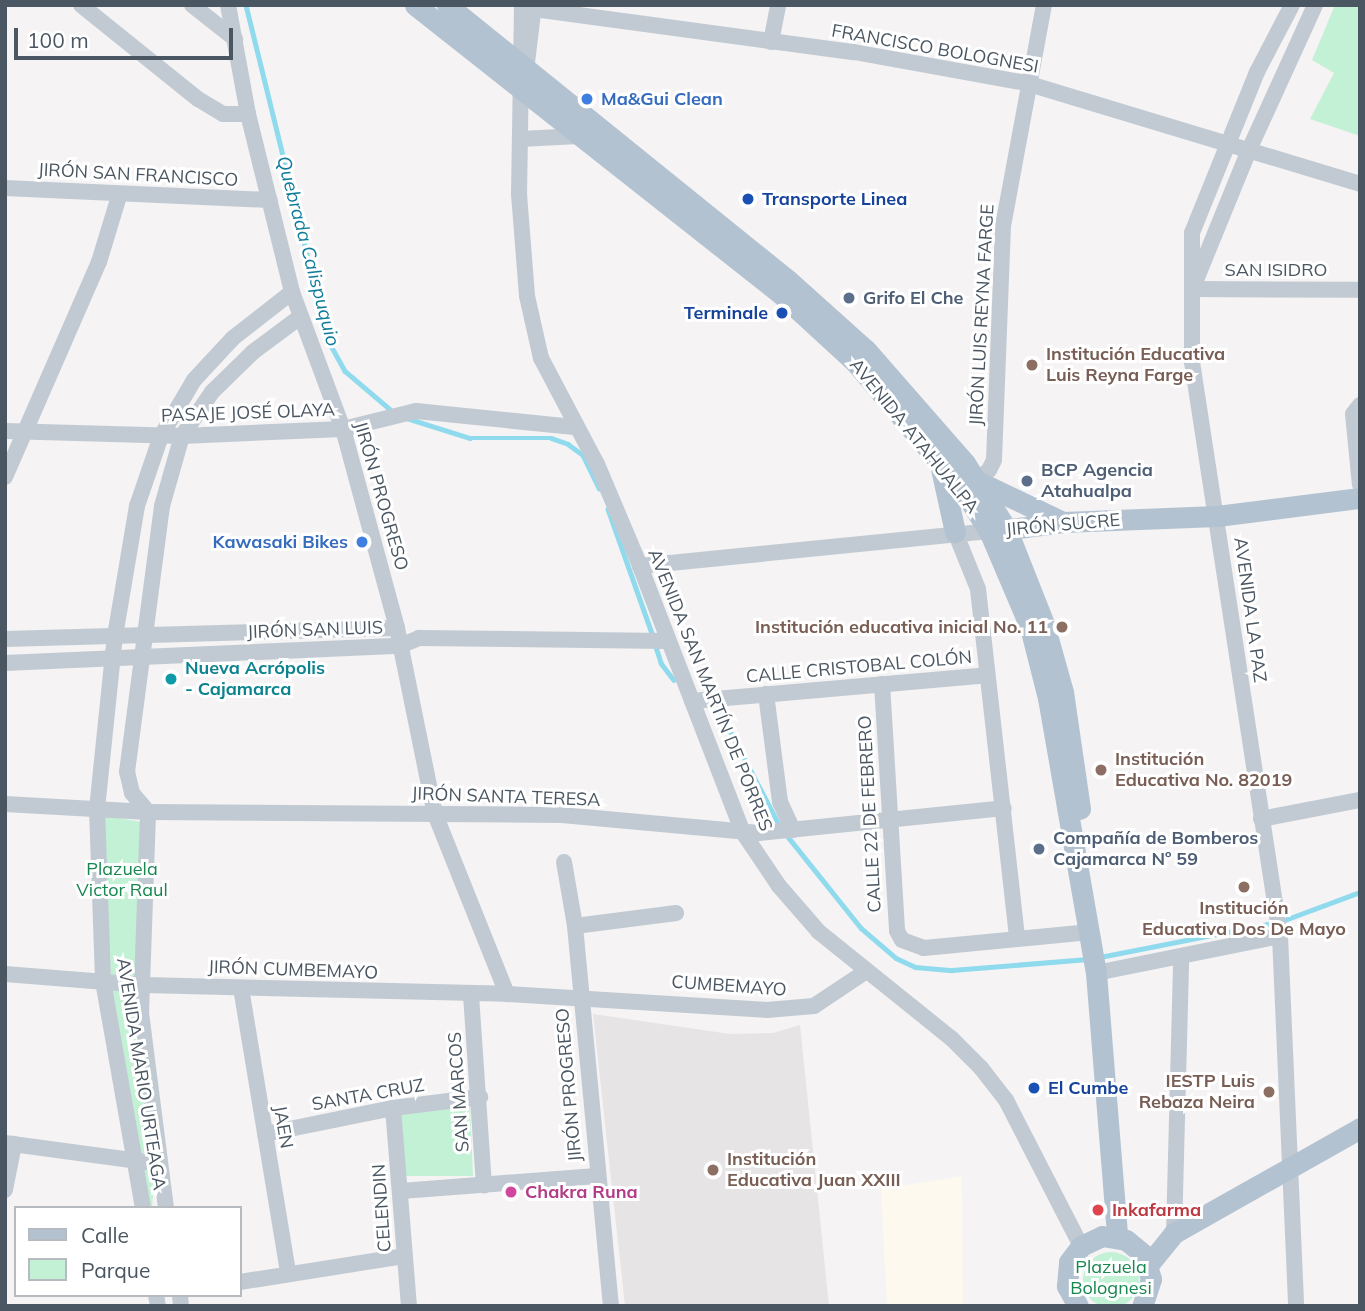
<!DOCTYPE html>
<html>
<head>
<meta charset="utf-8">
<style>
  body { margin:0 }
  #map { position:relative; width:1365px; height:1311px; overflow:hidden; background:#f5f3f3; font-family:Mulish,sans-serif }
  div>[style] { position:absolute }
  .commercial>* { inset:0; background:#fdf9ef }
  .education>* { inset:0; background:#e6e4e5 }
  .green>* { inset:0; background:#c3f1d5; transform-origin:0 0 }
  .round { border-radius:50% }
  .stream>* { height:4.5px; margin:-2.25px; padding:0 2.25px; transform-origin:2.25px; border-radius:2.25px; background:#90daee }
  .minor>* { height:16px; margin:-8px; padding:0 8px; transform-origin:8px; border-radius:8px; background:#c1cad2 }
  .major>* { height:21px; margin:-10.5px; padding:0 10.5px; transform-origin:10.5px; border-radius:10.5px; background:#b3c2d1 }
  .dots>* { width:19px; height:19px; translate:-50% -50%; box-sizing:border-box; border:4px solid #fff; border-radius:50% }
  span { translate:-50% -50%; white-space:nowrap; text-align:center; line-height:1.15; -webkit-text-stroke:6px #fff; paint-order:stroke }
  .street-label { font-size:18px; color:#4a5661 }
  .shop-label { font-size:18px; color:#366cbe; font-weight:700 }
  .left { translate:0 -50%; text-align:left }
  .right { translate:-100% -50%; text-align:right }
  .transit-label { font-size:18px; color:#164399; font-weight:700 }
  .service-label { font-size:18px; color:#4e5e75; font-weight:700 }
  .education-label { font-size:18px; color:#785e54; font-weight:700 }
  .culture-label { font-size:18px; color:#0d838f; font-weight:700 }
  .park-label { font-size:18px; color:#17864f }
  .hotel-label { font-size:18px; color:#b23c85; font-weight:700 }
  .health-label { font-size:18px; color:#be3a42; font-weight:700 }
  .water-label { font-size:19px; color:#0c7c9b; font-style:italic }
  .frame { position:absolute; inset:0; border:7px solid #4a5661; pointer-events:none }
  .legend { position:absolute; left:14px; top:1206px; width:228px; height:91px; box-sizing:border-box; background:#fff; border:2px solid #b7bbc0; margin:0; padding:9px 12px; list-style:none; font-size:21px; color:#4a5661 }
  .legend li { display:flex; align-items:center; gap:14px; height:35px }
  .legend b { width:35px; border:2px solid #b7bbc0 }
  .scale { position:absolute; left:14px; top:28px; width:219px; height:32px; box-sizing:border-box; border:4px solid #4a5661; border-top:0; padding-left:9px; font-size:21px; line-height:24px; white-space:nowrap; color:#4a5661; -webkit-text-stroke:5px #fff; paint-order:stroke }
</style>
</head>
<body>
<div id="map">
  <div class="commercial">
    <i style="clip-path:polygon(962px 1176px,963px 1306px,887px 1306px,881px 1189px)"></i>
  </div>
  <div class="education">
    <i style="clip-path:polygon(593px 1014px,730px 1034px,773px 1033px,800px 1025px,829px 1306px,625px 1306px)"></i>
  </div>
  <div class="green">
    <i style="clip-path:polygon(1335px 5px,1360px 5px,1360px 136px,1310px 119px,1334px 73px,1312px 60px)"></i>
    <i style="clip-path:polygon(100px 815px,148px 823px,139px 979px,98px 972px)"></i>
    <i style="clip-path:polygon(128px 985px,154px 1158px,140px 1157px,108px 986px)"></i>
    <i style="clip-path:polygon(470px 1104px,473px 1176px,406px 1176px,399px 1114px)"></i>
    <i style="left:140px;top:1165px;width:15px;height:44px;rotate:4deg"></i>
    <i class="round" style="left:1083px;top:1252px;width:56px;height:56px"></i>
  </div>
  <div class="stream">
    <i style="left:246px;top:5px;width:347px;rotate:76.2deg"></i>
    <i style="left:329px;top:342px;width:33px;rotate:61deg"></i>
    <i style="left:345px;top:371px;width:62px;rotate:40.4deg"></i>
    <i style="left:406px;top:418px;width:67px;rotate:17.4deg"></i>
    <i style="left:470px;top:438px;width:81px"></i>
    <i style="left:551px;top:438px;width:18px;rotate:19deg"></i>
    <i style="left:568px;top:444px;width:19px;rotate:36deg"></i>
    <i style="left:583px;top:455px;width:37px;rotate:64deg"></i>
    <i style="left:608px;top:509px;width:135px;rotate:70.5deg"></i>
    <i style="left:655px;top:644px;width:20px;rotate:72deg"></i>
    <i style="left:661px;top:663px;width:21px;rotate:53deg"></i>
    <i style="left:719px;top:710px;width:131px;rotate:62.3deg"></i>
    <i style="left:785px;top:833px;width:122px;rotate:51.3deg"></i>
    <i style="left:861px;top:928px;width:46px;rotate:40.6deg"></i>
    <i style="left:896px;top:958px;width:21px;rotate:25deg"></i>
    <i style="left:915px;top:967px;width:37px;rotate:5deg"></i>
    <i style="left:952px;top:970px;width:136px;rotate:-4.6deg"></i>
    <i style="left:1282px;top:921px;width:83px;rotate:-20.4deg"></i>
    <i style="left:1100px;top:957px;width:176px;rotate:-11.1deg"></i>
  </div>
  <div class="minor">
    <i style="left:81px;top:5px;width:150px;rotate:38.8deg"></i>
    <i style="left:198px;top:99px;width:29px;rotate:31deg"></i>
    <i style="left:223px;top:114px;width:25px"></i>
    <i style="left:192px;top:5px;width:55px;rotate:38.3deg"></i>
    <i style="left:228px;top:5px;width:111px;rotate:79.6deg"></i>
    <i style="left:248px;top:114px;width:183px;rotate:76.1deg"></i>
    <i style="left:292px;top:292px;width:146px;rotate:69.6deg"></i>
    <i style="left:343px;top:429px;width:206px;rotate:74.8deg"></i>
    <i style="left:397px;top:628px;width:190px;rotate:78.5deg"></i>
    <i style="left:435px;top:814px;width:194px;rotate:68.2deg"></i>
    <i style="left:522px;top:5px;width:189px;rotate:90.9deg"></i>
    <i style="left:519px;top:194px;width:102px;rotate:85.5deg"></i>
    <i style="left:527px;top:296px;width:64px;rotate:77.3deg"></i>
    <i style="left:541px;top:358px;width:120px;rotate:62.2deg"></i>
    <i style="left:597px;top:464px;width:111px;rotate:67.1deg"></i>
    <i style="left:640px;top:566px;width:284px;rotate:68.9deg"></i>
    <i style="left:742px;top:831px;width:66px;rotate:56.1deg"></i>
    <i style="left:779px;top:886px;width:61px;rotate:49deg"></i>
    <i style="left:819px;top:932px;width:169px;rotate:38.8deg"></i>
    <i style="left:951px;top:1038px;width:42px;rotate:45deg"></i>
    <i style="left:981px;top:1068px;width:41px;rotate:52deg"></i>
    <i style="left:1006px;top:1100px;width:164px;rotate:62.8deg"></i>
    <i style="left:1292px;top:5px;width:76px;rotate:117.6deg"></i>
    <i style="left:1257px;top:72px;width:174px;rotate:112deg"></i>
    <i style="left:1192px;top:233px;width:129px;rotate:90deg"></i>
    <i style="left:1192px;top:362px;width:581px;rotate:81.28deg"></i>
    <i style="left:1280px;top:936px;width:370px;rotate:87.5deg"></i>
    <i style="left:534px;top:9px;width:323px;rotate:7.7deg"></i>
    <i style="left:854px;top:52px;width:175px;rotate:10.2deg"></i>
    <i style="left:1026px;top:83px;width:349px;rotate:16.8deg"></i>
    <i style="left:771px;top:42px;width:38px;rotate:-79deg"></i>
    <i style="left:525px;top:79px;width:75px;rotate:-83.1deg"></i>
    <i style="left:520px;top:139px;width:59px;rotate:-2.9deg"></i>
    <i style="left:5px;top:188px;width:265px;rotate:2.6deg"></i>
    <i style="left:1196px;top:280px;width:140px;rotate:-67.8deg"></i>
    <i style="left:1249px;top:150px;width:159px;rotate:-65.5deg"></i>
    <i style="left:1193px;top:289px;width:167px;rotate:0.3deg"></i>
    <i style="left:1360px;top:405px;width:11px;rotate:128deg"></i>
    <i style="left:1353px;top:414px;width:71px;rotate:84.4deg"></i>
    <i style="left:5px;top:431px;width:177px;rotate:1.6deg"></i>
    <i style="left:182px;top:436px;width:161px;rotate:-2.5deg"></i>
    <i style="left:343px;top:429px;width:75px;rotate:-13.9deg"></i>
    <i style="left:416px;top:411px;width:159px;rotate:5.8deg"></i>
    <i style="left:5px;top:477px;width:235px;rotate:-66.4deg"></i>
    <i style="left:99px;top:262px;width:69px;rotate:-73.1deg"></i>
    <i style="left:970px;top:485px;width:24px;rotate:-38deg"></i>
    <i style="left:989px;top:470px;width:11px;rotate:-63deg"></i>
    <i style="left:994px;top:460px;width:234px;rotate:-87.8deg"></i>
    <i style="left:1003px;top:226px;width:225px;rotate:-79.5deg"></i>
    <i style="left:955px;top:532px;width:61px;rotate:68deg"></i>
    <i style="left:978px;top:589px;width:352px;rotate:83.6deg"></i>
    <i style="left:640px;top:566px;width:351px;rotate:-5.7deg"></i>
    <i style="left:5px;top:639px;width:392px;rotate:-1.6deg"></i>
    <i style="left:5px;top:663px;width:395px;rotate:-2.5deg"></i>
    <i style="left:400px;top:646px;width:21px;rotate:-23deg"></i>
    <i style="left:419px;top:638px;width:248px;rotate:0.7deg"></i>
    <i style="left:882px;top:684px;width:247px;rotate:86.5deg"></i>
    <i style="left:897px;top:931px;width:10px;rotate:61deg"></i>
    <i style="left:902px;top:940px;width:23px;rotate:20deg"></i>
    <i style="left:924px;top:948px;width:167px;rotate:-5.5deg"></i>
    <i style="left:766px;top:694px;width:109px;rotate:82.6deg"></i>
    <i style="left:780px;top:802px;width:31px;rotate:65deg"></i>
    <i style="left:692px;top:701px;width:296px;rotate:-5deg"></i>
    <i style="left:5px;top:804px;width:143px;rotate:3.2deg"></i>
    <i style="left:148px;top:812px;width:414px;rotate:0.4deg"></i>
    <i style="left:562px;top:815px;width:198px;rotate:5.2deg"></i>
    <i style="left:759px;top:833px;width:246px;rotate:-5.8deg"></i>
    <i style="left:1261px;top:819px;width:101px;rotate:-10.9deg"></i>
    <i style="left:564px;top:862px;width:65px;rotate:80.2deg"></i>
    <i style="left:575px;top:926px;width:382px;rotate:84.6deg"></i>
    <i style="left:575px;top:926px;width:102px;rotate:-7.3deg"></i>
    <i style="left:1096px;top:973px;width:188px;rotate:-11.4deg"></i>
    <i style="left:5px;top:974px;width:139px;rotate:4.5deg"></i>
    <i style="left:144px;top:985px;width:363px;rotate:1.4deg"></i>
    <i style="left:507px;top:994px;width:260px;rotate:3.5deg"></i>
    <i style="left:767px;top:1010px;width:47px;rotate:-4.9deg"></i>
    <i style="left:814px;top:1006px;width:61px;rotate:-33.7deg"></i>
    <i style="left:241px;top:988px;width:289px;rotate:80.6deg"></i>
    <i style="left:471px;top:995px;width:191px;rotate:86.1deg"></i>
    <i style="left:393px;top:1108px;width:199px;rotate:85.4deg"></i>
    <i style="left:265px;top:1134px;width:131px;rotate:-11.5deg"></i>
    <i style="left:393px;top:1108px;width:88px;rotate:-7.2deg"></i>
    <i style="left:5px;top:1143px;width:142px;rotate:7.7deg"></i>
    <i style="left:5px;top:1190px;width:47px;rotate:-78.9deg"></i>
    <i style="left:401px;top:1191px;width:196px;rotate:-4.4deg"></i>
    <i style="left:143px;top:1208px;width:231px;rotate:-100deg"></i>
    <i style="left:103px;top:980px;width:171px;rotate:-92deg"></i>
    <i style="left:97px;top:809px;width:174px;rotate:-84.1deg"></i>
    <i style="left:115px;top:636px;width:132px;rotate:-80.4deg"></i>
    <i style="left:137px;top:506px;width:74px;rotate:-71.1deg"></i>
    <i style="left:161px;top:436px;width:65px;rotate:-59.5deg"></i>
    <i style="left:194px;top:380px;width:57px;rotate:-47.1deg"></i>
    <i style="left:233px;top:338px;width:75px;rotate:-37.9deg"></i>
    <i style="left:166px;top:1208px;width:196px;rotate:-97.3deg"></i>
    <i style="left:141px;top:1014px;width:202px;rotate:-88deg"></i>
    <i style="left:148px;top:812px;width:25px;rotate:-130deg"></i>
    <i style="left:132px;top:793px;width:22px;rotate:-103deg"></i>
    <i style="left:127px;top:772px;width:268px;rotate:-82.5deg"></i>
    <i style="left:162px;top:506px;width:73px;rotate:-74.1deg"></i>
    <i style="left:182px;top:436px;width:53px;rotate:-55.7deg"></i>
    <i style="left:212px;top:392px;width:57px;rotate:-44.3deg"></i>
    <i style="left:253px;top:352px;width:59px;rotate:-36.7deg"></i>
    <i style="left:1174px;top:1233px;width:276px;rotate:-88.5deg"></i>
    <i style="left:240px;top:1282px;width:166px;rotate:-9deg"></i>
    <i style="left:156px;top:1295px;width:11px;rotate:80deg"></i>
    <i style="left:180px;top:1295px;width:11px;rotate:85deg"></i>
  </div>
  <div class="major">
    <i style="left:415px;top:5px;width:466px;rotate:38.3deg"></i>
    <i style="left:781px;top:294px;width:102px;rotate:42.6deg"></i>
    <i style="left:856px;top:363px;width:166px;rotate:49.9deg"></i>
    <i style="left:963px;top:490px;width:49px;rotate:57.6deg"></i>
    <i style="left:989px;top:531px;width:104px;rotate:66.9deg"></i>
    <i style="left:1030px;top:627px;width:73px;rotate:75.8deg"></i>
    <i style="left:1048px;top:698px;width:279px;rotate:80.1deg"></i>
    <i style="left:1096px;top:973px;width:264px;rotate:85.4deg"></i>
    <i style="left:447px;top:5px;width:439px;rotate:38.9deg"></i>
    <i style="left:789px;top:281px;width:103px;rotate:41.9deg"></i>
    <i style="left:866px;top:350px;width:150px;rotate:48.8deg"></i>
    <i style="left:965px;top:463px;width:79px;rotate:57.9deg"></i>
    <i style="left:1007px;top:530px;width:101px;rotate:68.5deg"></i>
    <i style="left:1044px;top:624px;width:71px;rotate:74.4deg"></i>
    <i style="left:1063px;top:692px;width:118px;rotate:81.7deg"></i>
    <i style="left:940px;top:464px;width:70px;rotate:77.6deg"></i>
    <i style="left:977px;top:481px;width:95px;rotate:25.5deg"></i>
    <i style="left:995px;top:531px;width:69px;rotate:-7.5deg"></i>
    <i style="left:1063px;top:522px;width:154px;rotate:-2.2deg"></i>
    <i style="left:1217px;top:516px;width:144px;rotate:-7.2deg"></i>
    <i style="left:1149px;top:1264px;width:40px;rotate:-51deg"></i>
    <i style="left:1174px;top:1233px;width:214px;rotate:-29.4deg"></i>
    <i style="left:1078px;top:1306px;width:23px;rotate:-119deg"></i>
    <i style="left:1067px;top:1286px;width:24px;rotate:-85deg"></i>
    <i style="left:1069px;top:1262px;width:20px;rotate:-53deg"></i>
    <i style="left:1081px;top:1246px;width:23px;rotate:-25deg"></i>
    <i style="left:1102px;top:1236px;width:24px;rotate:9deg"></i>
    <i style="left:1126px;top:1240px;width:22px;rotate:39deg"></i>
    <i style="left:1143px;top:1254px;width:26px;rotate:72deg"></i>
    <i style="left:1151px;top:1279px;width:28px;rotate:108deg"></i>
  </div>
  <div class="dots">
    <i style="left:587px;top:99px;background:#3f7fe0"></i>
    <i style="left:748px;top:199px;background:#1a4fb4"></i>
    <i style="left:849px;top:298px;background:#5c6f8a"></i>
    <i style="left:782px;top:313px;background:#1a4fb4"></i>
    <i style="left:1032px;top:365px;background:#8d6e63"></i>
    <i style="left:1027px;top:481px;background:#5c6f8a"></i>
    <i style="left:362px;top:542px;background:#3f7fe0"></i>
    <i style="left:1062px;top:627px;background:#8d6e63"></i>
    <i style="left:171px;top:679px;background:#0f9aa8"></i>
    <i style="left:1101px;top:770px;background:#8d6e63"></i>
    <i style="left:1039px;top:849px;background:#5c6f8a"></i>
    <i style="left:1244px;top:887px;background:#8d6e63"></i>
    <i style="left:1034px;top:1088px;background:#1a4fb4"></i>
    <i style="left:1269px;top:1092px;background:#8d6e63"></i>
    <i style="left:713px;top:1170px;background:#8d6e63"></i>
    <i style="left:511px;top:1192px;background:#d1479c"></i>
    <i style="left:1098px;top:1210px;background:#e0444e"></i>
  </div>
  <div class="street-label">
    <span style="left:935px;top:49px;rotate:10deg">FRANCISCO BOLOGNESI</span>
    <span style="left:138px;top:175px;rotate:3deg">JIRÓN SAN FRANCISCO</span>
    <span style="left:1276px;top:270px">SAN ISIDRO</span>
    <span style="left:982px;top:315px;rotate:-87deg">JIRÓN LUIS REYNA FARGE</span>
    <span style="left:248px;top:413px;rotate:-2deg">PASAJE JOSÉ OLAYA</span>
    <span style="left:914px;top:436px;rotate:51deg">AVENIDA ATAHUALPA</span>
    <span style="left:381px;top:496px;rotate:74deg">JIRÓN PROGRESO</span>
    <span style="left:1063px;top:525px;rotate:-5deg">JIRÓN SUCRE</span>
    <span style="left:1250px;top:610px;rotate:82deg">AVENIDA LA PAZ</span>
    <span style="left:315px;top:630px;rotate:-2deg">JIRÓN SAN LUIS</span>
    <span style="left:859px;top:667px;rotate:-5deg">CALLE CRISTOBAL COLÓN</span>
    <span style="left:710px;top:690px;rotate:68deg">AVENIDA SAN MARTÍN DE PORRES</span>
    <span style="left:506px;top:797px;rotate:2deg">JIRÓN SANTA TERESA</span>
    <span style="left:870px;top:814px;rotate:-93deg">CALLE 22 DE FEBRERO</span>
    <span style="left:293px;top:970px;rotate:2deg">JIRÓN CUMBEMAYO</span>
    <span style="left:729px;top:986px;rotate:4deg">CUMBEMAYO</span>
    <span style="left:141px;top:1074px;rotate:81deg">AVENIDA MARIO URTEAGA</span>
    <span style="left:569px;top:1085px;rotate:-95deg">JIRÓN PROGRESO</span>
    <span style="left:459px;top:1092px;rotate:-94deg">SAN MARCOS</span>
    <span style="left:368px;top:1095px;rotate:-10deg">SANTA CRUZ</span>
    <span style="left:283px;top:1127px;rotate:80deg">JAEN</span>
    <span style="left:382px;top:1208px;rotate:-94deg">CELENDIN</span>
  </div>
  <div class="shop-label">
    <span class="left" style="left:601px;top:99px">Ma&amp;Gui Clean</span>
    <span class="right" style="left:348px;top:542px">Kawasaki Bikes</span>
  </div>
  <div class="transit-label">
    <span class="left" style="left:762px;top:199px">Transporte Linea</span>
    <span class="right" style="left:768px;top:313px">Terminale</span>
    <span class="left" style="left:1048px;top:1088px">El Cumbe</span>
  </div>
  <div class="service-label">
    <span class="left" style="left:863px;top:298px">Grifo El Che</span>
    <span class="left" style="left:1041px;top:481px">BCP Agencia<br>Atahualpa</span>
    <span class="left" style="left:1053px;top:849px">Compañía de Bomberos<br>Cajamarca Nº 59</span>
  </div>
  <div class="education-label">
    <span class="left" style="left:1046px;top:365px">Institución Educativa<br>Luis Reyna Farge</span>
    <span class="right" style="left:1048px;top:627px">Institución educativa inicial No. 11</span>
    <span class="left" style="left:1115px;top:770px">Institución<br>Educativa No. 82019</span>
    <span style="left:1244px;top:919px">Institución<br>Educativa Dos De Mayo</span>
    <span class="right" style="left:1255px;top:1092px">IESTP Luis<br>Rebaza Neira</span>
    <span class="left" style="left:727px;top:1170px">Institución<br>Educativa Juan XXIII</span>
  </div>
  <div class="culture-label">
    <span class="left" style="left:185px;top:679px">Nueva Acrópolis<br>- Cajamarca</span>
  </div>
  <div class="park-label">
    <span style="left:122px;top:880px">Plazuela<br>Victor Raul</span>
    <span style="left:1111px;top:1278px">Plazuela<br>Bolognesi</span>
  </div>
  <div class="hotel-label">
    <span class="left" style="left:525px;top:1192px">Chakra Runa</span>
  </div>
  <div class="health-label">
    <span class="left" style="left:1112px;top:1210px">Inkafarma</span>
  </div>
  <div class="water-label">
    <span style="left:308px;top:251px;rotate:75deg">Quebrada Calispuquio</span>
  </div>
  <div class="frame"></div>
  <ul class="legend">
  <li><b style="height:9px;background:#b3c2d1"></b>Calle</li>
  <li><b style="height:19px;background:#c3f1d5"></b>Parque</li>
  </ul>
  <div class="scale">100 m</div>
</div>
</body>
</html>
